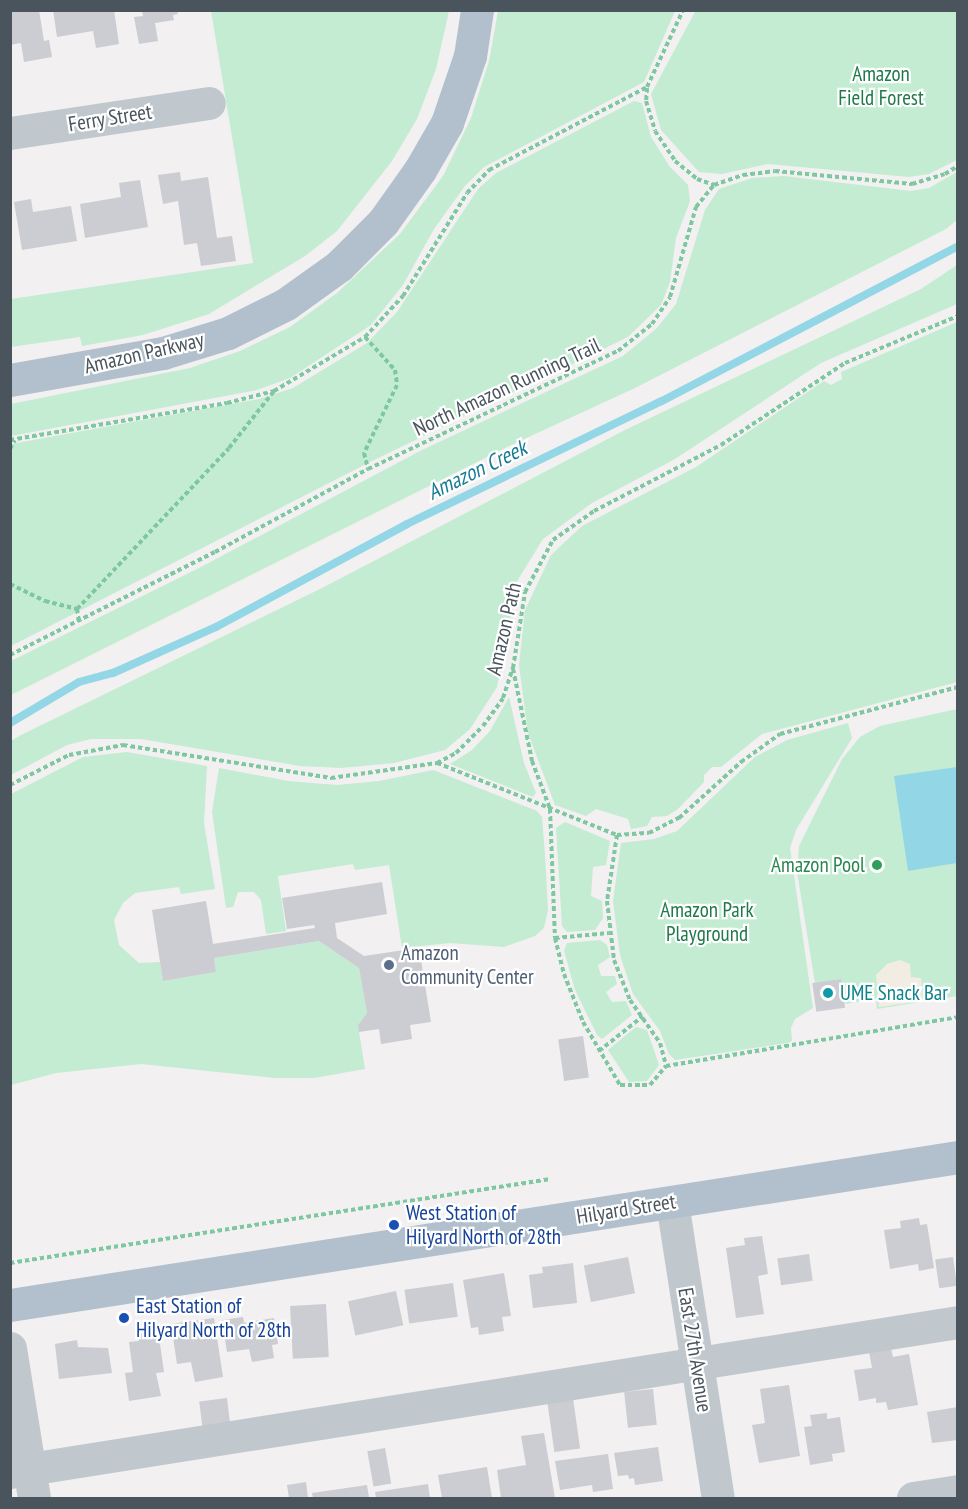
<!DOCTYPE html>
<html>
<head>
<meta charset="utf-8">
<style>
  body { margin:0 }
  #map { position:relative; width:968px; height:1509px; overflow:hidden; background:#f2f0f0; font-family:"PT Sans Narrow",sans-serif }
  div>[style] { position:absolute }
  .green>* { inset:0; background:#c3ecd2 }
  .sand>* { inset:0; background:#f2ede3 }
  .water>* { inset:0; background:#93d7e6 }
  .stream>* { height:8px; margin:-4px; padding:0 4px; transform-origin:4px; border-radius:4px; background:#93d7e6 }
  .building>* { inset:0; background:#cbcdd2; transform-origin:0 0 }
  .path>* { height:4px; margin-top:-2px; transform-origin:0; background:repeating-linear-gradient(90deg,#7dc8a1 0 4.5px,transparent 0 7.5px) }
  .minor>* { height:33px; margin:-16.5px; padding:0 16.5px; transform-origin:16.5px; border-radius:16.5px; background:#c0c8ce }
  .major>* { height:33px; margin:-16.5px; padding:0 16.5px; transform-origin:16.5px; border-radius:16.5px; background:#b2c0cd }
  .dots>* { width:16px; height:16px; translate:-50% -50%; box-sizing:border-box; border:3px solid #fff; border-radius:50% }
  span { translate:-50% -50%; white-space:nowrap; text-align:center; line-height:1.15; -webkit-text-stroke:4.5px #fff; paint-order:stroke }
  .park-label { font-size:21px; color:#1f794a }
  .street-label { font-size:21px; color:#4a545c }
  .leisure-label { font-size:21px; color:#27864d }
  .right { translate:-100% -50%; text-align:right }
  .service-label { font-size:21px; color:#4e5e75 }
  .left { translate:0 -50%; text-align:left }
  .culture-label { font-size:21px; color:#0d838f }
  .transit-label { font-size:21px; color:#164399 }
  .water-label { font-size:22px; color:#167c94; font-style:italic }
  .frame { position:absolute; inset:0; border:12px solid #4a545c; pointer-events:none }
</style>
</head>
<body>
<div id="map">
  <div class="green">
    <i style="clip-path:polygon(696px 10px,957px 11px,957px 160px,929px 174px,909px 177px,768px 164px,722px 174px,699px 172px,661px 130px,651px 94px)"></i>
    <i style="clip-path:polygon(211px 11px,449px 11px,436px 69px,417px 119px,392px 161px,337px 231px,305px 256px,209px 314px,143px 335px,82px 346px,80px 337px,11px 347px,11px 299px,253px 263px)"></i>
    <i style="clip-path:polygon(498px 11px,675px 11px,644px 82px,484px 167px,465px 186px,434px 229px,403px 285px,371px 325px,290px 378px,257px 390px,11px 436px,11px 404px,190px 368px,240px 351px,290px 327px,337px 293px,400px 234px,443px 176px,471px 118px,489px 61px)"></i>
    <i style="clip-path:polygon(634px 101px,642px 103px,651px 137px,670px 167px,688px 185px,690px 201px,676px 238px,670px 282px,661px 305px,628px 337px,370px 462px,11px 646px,11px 444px,259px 399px,293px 388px,367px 343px,397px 312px,478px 189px,496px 173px)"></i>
    <i style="clip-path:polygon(957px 172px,957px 220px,946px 229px,635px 388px,507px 447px,11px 695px,11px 661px,199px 568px,422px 450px,623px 356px,657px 328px,676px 304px,705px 210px,719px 189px,752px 178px,784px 176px,911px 191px,929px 188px)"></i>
    <i style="clip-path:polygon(957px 265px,957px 304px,821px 363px,675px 459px,592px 503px,543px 539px,511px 591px,515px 595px,497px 687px,470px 729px,445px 750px,394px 763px,341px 768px,300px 766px,141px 739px,91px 739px,67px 745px,11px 775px,11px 741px,21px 735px,322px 588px,625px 430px,921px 289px)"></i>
    <i style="clip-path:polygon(957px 322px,957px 682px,762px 734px,721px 767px,712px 767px,704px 775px,704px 782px,678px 809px,667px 816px,652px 817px,647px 826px,631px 829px,628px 819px,596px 809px,586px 816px,555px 805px,528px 733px,519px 665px,525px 610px,551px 555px,582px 526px,696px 467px,824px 381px,831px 385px,842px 379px,841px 372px)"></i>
    <i style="clip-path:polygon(509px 697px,524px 763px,536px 793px,533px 797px,450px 764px,472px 750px,490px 731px)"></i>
    <i style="clip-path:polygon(957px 709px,957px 996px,877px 1009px,876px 999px,845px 1004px,841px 979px,815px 983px,797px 872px,799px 846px,842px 759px,860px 737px,880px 726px)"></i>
    <i style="clip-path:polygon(848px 723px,852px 738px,796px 830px,790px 848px,813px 1008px,795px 1019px,791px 1028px,792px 1041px,787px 1043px,675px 1060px,669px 1054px,660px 1031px,633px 994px,620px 955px,613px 901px,621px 843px,654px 839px,677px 831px,755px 757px,787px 740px)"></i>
    <i style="clip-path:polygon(127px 752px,207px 766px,204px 823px,215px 889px,181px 894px,179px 887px,135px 893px,123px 903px,114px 920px,119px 945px,139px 963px,160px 962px,163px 981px,216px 972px,214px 958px,319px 941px,359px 968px,367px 1013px,358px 1025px,365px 1069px,314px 1078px,275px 1078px,141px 1064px,56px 1073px,11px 1085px,11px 794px,83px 757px)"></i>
    <i style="clip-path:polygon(219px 768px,288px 781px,337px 785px,379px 781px,433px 770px,537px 811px,542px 817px,545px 855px,548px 910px,544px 928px,535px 936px,504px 947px,450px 943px,402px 948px,389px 865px,355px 870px,353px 864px,278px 876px,286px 931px,266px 934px,261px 900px,254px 892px,238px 892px,233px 907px,226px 908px,212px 812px)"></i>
    <i style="clip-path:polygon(565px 822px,610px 841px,606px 865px,593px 867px,591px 896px,602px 901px,603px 918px,595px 930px,567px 932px,562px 926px,556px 828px)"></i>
    <i style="clip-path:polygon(600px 940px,607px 945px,610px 957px,598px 965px,601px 976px,615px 976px,617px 984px,606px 992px,612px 1002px,626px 1001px,632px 1015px,602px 1039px,597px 1035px,575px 990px,564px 951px,567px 943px)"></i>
    <i style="clip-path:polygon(636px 1027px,647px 1030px,659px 1065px,647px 1081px,629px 1082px,608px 1050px)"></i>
  </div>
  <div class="sand">
    <i style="clip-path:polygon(900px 960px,910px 964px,911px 977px,921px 978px,923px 1001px,879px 1007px,876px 975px,887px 964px)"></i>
  </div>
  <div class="water">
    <i style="clip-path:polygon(957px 767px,957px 863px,908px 871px,894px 776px)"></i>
  </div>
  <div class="stream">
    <i style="left:10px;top:723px;width:80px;rotate:-30.7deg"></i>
    <i style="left:79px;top:682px;width:35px;rotate:-15deg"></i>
    <i style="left:113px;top:673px;width:113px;rotate:-24.1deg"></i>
    <i style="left:216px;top:627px;width:217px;rotate:-28.3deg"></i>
    <i style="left:407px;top:524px;width:283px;rotate:-25.8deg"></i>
    <i style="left:662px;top:401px;width:334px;rotate:-27.6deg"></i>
  </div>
  <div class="building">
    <i style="clip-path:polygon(10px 10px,39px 10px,44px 41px,49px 40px,52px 57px,24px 62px,21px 43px,10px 45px)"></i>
    <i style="clip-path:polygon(53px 10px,114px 10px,119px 44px,96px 48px,93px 31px,57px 37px)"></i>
    <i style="clip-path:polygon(142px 10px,177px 10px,178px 14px,173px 15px,174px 20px,155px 23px,158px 41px,139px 44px,134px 17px,143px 16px)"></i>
    <i style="clip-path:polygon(180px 172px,181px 181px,208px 177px,217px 238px,232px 236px,236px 261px,201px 266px,197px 243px,184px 245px,178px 201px,163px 204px,158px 175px)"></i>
    <i style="clip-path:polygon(140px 180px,148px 227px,85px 238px,80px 204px,121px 197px,119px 183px)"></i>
    <i style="clip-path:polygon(31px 199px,33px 212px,71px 206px,77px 241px,22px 250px,14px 202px)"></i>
    <i style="clip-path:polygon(382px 882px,387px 914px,335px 923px,337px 938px,364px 956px,411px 949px,413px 961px,421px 960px,431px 1022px,410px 1025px,412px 1039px,381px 1044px,379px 1029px,359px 1032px,358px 1025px,367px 1013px,359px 968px,319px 941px,214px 958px,216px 972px,163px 981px,152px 910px,206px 901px,213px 944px,315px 928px,314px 925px,287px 929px,282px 898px)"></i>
    <i style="left:841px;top:979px;width:29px;height:29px;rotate:82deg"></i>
    <i style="left:583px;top:1036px;width:42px;height:25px;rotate:82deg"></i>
    <i style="clip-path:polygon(919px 1218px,920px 1225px,927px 1224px,934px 1268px,919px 1271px,918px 1264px,890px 1269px,884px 1230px,901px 1228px,900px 1221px)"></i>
    <i style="clip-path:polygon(762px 1236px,768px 1274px,758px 1276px,764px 1314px,736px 1318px,726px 1248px,745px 1245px,744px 1238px)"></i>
    <i style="left:809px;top:1254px;width:27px;height:32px;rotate:82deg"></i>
    <i style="left:628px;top:1257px;width:37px;height:45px;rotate:79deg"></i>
    <i style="left:953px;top:1257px;width:29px;height:18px;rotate:82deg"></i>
    <i style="clip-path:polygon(573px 1263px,577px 1303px,533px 1308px,529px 1275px,543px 1273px,542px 1267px)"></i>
    <i style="clip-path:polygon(504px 1273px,511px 1316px,502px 1317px,504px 1331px,479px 1335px,478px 1327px,471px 1328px,463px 1280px)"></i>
    <i style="left:453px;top:1283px;width:34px;height:49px;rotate:82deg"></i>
    <i style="left:396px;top:1291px;width:35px;height:49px;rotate:78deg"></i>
    <i style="left:326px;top:1304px;width:53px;height:36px;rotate:87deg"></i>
    <i style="clip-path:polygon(243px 1317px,244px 1323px,274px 1318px,278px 1344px,272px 1345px,274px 1358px,252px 1362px,249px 1349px,227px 1352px,222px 1320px)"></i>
    <i style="clip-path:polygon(214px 1318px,223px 1377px,195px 1382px,191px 1362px,177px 1364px,171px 1324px)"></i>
    <i style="clip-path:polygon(148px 1333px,149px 1339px,159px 1337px,164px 1372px,156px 1373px,161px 1396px,129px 1401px,125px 1373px,133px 1372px,129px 1342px,139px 1341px,138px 1334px)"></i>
    <i style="clip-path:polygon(77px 1340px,78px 1347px,108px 1348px,112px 1373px,59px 1379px,55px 1344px)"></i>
    <i style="clip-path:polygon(891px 1348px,893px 1357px,909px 1354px,918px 1405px,888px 1410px,886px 1402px,876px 1403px,876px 1398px,859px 1401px,854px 1370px,872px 1368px,869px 1352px)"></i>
    <i style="clip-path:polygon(789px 1385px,800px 1456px,759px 1463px,752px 1425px,765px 1423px,760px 1389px)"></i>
    <i style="left:653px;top:1389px;width:36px;height:29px;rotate:84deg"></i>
    <i style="left:227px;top:1398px;width:25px;height:28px;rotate:83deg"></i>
    <i style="left:573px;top:1398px;width:51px;height:26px;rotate:82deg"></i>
    <i style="clip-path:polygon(958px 1407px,958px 1440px,932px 1443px,927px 1412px)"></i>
    <i style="clip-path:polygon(827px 1413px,827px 1419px,840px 1417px,845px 1452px,832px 1454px,833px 1461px,810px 1465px,804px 1427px,812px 1426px,810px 1415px)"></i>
    <i style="clip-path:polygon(544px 1433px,555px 1498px,501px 1498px,497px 1470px,526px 1465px,521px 1436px)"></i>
    <i style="clip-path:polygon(658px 1447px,663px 1481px,635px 1485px,634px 1478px,629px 1479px,628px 1475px,618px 1476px,614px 1453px)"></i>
    <i style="left:385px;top:1448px;width:36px;height:18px;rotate:80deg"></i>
    <i style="clip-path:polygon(608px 1454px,613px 1489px,593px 1492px,592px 1485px,560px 1490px,555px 1461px)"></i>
    <i style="clip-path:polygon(487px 1467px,492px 1498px,442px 1498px,438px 1475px)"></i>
    <i style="clip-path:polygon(306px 1482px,308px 1498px,289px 1498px,287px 1485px)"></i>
    <i style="clip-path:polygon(428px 1484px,430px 1498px,376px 1498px,375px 1492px)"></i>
    <i style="clip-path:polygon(367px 1485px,369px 1498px,313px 1498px,312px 1493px)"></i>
  </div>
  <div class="path">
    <i style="left:647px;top:88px;width:13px;rotate:94deg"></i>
    <i style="left:646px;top:101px;width:31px;rotate:73deg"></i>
    <i style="left:655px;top:131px;width:36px;rotate:56deg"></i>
    <i style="left:675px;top:161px;width:28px;rotate:39deg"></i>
    <i style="left:697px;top:179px;width:18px;rotate:19deg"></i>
    <i style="left:365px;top:337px;width:45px;rotate:47.7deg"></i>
    <i style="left:395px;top:370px;width:15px;rotate:82deg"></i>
    <i style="left:397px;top:385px;width:76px;rotate:115.9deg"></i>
    <i style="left:364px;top:453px;width:16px;rotate:76deg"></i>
    <i style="left:10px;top:440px;width:220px;rotate:-9.7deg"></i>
    <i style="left:227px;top:403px;width:49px;rotate:-14.3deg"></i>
    <i style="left:274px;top:391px;width:106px;rotate:-30.7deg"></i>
    <i style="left:365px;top:337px;width:56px;rotate:-47.2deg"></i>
    <i style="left:403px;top:296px;width:121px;rotate:-58.1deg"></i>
    <i style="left:467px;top:193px;width:32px;rotate:-46deg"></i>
    <i style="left:489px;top:170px;width:178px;rotate:-27.7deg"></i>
    <i style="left:647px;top:87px;width:85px;rotate:-64.9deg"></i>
    <i style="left:10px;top:449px;width:10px;rotate:-61deg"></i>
    <i style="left:10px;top:584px;width:39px;rotate:26deg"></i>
    <i style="left:45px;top:601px;width:33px;rotate:14deg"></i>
    <i style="left:77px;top:609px;width:221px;rotate:-46.6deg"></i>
    <i style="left:229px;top:448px;width:73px;rotate:-51.7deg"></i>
    <i style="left:77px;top:609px;width:12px;rotate:81deg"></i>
    <i style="left:10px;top:655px;width:229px;rotate:-26.7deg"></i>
    <i style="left:215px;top:552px;width:174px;rotate:-28.5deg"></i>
    <i style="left:368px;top:469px;width:276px;rotate:-25.3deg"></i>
    <i style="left:618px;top:351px;width:43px;rotate:-38.5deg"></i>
    <i style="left:652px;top:324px;width:32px;rotate:-56deg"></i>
    <i style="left:670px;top:297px;width:94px;rotate:-73.9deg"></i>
    <i style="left:696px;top:207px;width:28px;rotate:-51deg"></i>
    <i style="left:714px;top:185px;width:31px;rotate:-19deg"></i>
    <i style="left:743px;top:175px;width:32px;rotate:-7deg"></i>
    <i style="left:775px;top:171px;width:138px;rotate:5.4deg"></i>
    <i style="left:912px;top:184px;width:34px;rotate:-17deg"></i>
    <i style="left:945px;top:174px;width:15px;rotate:-32deg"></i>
    <i style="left:513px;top:669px;width:94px;rotate:78.3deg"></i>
    <i style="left:532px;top:761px;width:51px;rotate:69.4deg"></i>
    <i style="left:550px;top:809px;width:129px;rotate:87.8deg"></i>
    <i style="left:555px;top:938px;width:37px;rotate:76deg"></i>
    <i style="left:564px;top:974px;width:52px;rotate:68.4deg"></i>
    <i style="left:583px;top:1022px;width:73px;rotate:59.6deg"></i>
    <i style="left:620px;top:1085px;width:30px"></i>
    <i style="left:650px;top:1085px;width:25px;rotate:-50deg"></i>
    <i style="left:666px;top:1066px;width:296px;rotate:-9.5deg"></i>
    <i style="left:437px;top:763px;width:194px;rotate:21.8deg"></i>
    <i style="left:617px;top:835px;width:32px;rotate:-4deg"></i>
    <i style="left:649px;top:833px;width:34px;rotate:-27deg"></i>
    <i style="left:679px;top:818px;width:84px;rotate:-42.1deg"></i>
    <i style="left:741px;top:762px;width:48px;rotate:-35.7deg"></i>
    <i style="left:780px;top:734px;width:184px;rotate:-14.8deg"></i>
    <i style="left:10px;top:785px;width:66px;rotate:-27deg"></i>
    <i style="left:69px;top:755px;width:55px;rotate:-10.5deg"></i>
    <i style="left:123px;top:745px;width:211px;rotate:9deg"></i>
    <i style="left:331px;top:778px;width:107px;rotate:-8.1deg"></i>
    <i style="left:437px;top:763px;width:21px;rotate:-28deg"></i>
    <i style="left:456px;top:753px;width:38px;rotate:-45deg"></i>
    <i style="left:483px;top:726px;width:34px;rotate:-54deg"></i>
    <i style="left:503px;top:698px;width:32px;rotate:-72deg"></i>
    <i style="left:513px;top:668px;width:77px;rotate:-81deg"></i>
    <i style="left:525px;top:592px;width:59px;rotate:-61.7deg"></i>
    <i style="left:553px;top:540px;width:50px;rotate:-35.3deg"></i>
    <i style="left:594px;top:511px;width:143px;rotate:-27.5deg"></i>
    <i style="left:721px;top:445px;width:149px;rotate:-33.5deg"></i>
    <i style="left:845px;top:363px;width:122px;rotate:-22.6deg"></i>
    <i style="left:617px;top:835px;width:67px;rotate:98.6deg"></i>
    <i style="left:607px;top:901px;width:59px;rotate:83.2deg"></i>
    <i style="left:614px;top:960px;width:43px;rotate:68.2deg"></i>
    <i style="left:630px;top:1000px;width:52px;rotate:55.1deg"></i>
    <i style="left:660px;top:1043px;width:24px;rotate:75deg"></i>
    <i style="left:555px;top:938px;width:54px;rotate:-5.3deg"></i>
    <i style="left:599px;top:1051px;width:56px;rotate:-38.5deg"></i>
    <i style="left:10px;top:1263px;width:547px;rotate:-8.83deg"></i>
  </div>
  <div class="minor">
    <i style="left:10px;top:133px;width:201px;rotate:-8.6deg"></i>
    <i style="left:672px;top:1202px;width:300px;rotate:81.2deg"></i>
    <i style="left:10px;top:1348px;width:152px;rotate:80.9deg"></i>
    <i style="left:10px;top:1472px;width:960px;rotate:-8.99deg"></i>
    <i style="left:913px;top:1498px;width:46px;rotate:-8.8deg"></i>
  </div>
  <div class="major">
    <i style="left:10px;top:380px;width:155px;rotate:-10deg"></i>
    <i style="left:163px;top:353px;width:68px;rotate:-17.1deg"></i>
    <i style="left:228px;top:333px;width:65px;rotate:-26.6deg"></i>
    <i style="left:286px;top:304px;width:65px;rotate:-35.6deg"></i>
    <i style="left:339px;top:266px;width:62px;rotate:-45deg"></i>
    <i style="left:383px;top:222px;width:64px;rotate:-54.6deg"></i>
    <i style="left:420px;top:170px;width:54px;rotate:-60.1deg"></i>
    <i style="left:447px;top:123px;width:71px;rotate:-71.1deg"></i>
    <i style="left:470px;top:56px;width:47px;rotate:-81.3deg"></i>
    <i style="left:10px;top:1305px;width:959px;rotate:-8.87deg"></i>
  </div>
  <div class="dots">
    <i style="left:877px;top:865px;background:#2e9e5b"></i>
    <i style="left:389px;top:965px;background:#5c6f8a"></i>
    <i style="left:828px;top:993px;background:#0f9aa8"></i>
    <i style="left:394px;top:1225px;background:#1a4fb4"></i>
    <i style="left:124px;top:1318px;background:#1a4fb4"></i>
  </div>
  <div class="park-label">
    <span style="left:881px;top:86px">Amazon<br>Field Forest</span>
    <span style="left:707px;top:922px">Amazon Park<br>Playground</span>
  </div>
  <div class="street-label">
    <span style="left:110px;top:118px;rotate:-9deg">Ferry Street</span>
    <span style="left:144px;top:353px;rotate:-13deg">Amazon Parkway</span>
    <span style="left:507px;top:387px;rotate:-25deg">North Amazon Running Trail</span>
    <span style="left:504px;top:629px;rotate:-77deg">Amazon Path</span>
    <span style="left:626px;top:1209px;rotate:-9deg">Hilyard Street</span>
    <span style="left:695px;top:1350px;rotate:81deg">East 27th Avenue</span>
  </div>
  <div class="leisure-label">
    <span class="right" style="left:865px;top:865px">Amazon Pool</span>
  </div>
  <div class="service-label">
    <span class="left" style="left:401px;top:965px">Amazon<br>Community Center</span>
  </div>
  <div class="culture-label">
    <span class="left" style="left:840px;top:993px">UME Snack Bar</span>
  </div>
  <div class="transit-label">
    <span class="left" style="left:406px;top:1225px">West Station of<br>Hilyard North of 28th</span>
    <span class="left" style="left:136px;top:1318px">East Station of<br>Hilyard North of 28th</span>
  </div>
  <div class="water-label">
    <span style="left:477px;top:470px;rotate:-26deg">Amazon Creek</span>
  </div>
  <div class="frame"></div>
</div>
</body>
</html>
